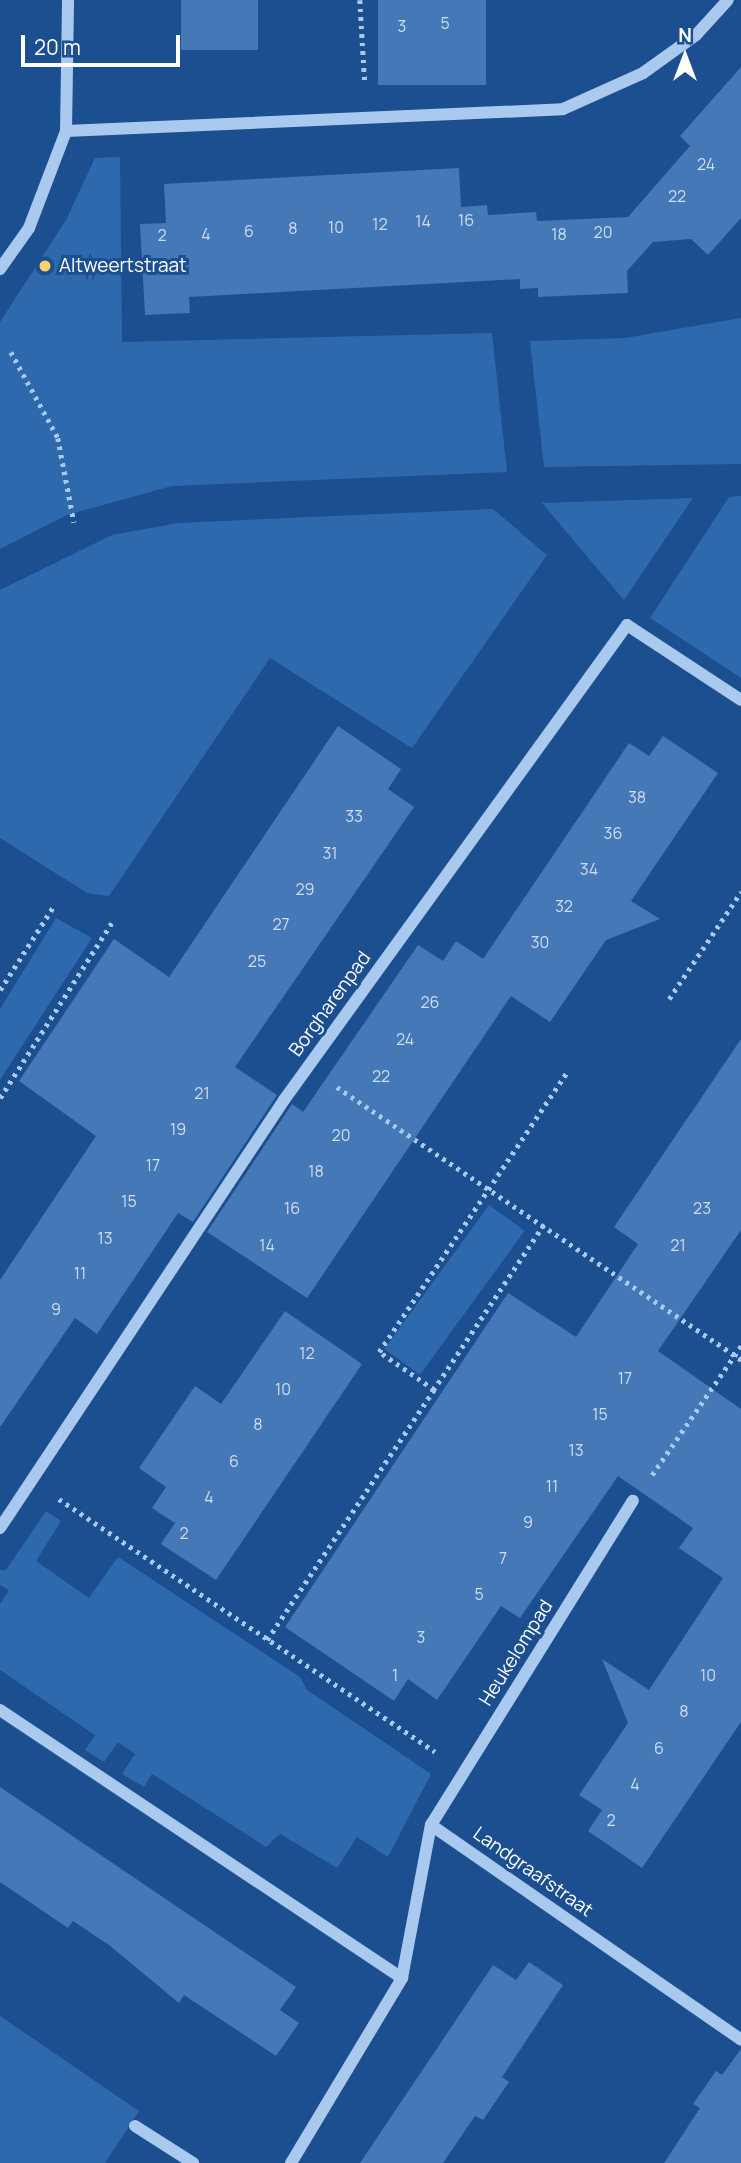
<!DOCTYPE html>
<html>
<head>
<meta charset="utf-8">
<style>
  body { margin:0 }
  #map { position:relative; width:741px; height:2163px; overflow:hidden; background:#1b4f8f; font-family:Manrope,sans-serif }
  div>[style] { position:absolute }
  .green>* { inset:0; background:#2e69ad; transform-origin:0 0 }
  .building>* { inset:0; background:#4478b7; transform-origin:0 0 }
  .path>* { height:4.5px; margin-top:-2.25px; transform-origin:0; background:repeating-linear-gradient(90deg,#a9c9ee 0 3.5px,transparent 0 8.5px) }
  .minor>* { height:12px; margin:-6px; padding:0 6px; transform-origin:6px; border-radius:6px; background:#a9c9ee }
  .dots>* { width:19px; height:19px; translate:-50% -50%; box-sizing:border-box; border:4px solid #1b4f8f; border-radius:50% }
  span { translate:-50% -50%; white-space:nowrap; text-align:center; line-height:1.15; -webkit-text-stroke:6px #1b4f8f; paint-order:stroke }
  .number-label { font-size:16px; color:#d0dded }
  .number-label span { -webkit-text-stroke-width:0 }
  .poi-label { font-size:19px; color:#fff }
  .left { translate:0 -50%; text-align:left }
  .street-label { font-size:19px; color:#fff }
  .north { position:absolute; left:650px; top:21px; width:70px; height:70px; -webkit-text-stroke:5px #1b4f8f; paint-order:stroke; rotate:0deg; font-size:19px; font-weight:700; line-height:28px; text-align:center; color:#fff }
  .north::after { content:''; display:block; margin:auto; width:24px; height:32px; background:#fff; clip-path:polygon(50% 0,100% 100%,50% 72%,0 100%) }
  .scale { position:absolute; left:21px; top:35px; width:159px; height:32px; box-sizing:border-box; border:4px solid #fff; border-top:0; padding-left:9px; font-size:21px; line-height:24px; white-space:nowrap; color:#fff; -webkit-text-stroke:5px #1b4f8f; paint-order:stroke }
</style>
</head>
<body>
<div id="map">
  <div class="green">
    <i style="clip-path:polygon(120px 157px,122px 342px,492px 333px,507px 472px,172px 486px,67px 515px,0 549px,0 322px,66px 220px,95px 158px)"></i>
    <i style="clip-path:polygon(741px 318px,741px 464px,544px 467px,530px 341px,625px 338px)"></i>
    <i style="clip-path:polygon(741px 496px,741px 678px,650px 618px,729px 497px)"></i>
    <i style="clip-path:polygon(693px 498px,624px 600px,542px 503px)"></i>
    <i style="clip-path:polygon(493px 509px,547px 555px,412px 748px,270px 658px,109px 896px,87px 893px,0 838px,0 590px,112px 535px,178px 523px)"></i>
    <i style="clip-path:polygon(56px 918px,92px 938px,0 1080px,0 1009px)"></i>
    <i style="left:489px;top:1205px;width:44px;height:178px;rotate:36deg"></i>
    <i style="clip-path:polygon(46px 1511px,61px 1521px,36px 1561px,89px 1598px,118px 1557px,300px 1677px,307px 1690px,431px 1774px,388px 1857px,357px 1837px,337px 1868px,280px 1834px,266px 1847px,152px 1774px,144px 1787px,122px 1774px,135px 1754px,118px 1742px,104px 1762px,85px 1750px,95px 1735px,0 1670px,0 1604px,9px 1590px,0 1585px,0 1570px,6px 1570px)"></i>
    <i style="clip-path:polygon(0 2016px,139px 2111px,105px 2163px,0 2163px)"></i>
  </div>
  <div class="building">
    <i style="left:181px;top:0;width:77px;height:50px"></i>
    <i style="left:378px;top:0;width:108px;height:85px"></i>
    <i style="clip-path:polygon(741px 67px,741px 218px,708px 255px,691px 239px,653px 242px,627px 271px,628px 293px,538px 297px,538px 288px,520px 289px,520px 279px,189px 297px,190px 313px,145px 315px,140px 224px,166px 223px,164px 184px,459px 168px,461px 207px,487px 205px,488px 215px,536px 212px,537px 221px,628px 217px,690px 146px,680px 136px)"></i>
    <i style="clip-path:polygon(338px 726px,401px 769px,388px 789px,414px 807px,235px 1067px,277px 1095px,193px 1222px,178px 1213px,97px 1334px,75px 1318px,0 1427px,0 1280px,96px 1136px,19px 1081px,114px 939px,169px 977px)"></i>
    <i style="clip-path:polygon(663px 736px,718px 773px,631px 901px,660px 919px,606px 940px,550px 1022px,511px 996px,307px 1298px,207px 1232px,292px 1104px,303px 1112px,418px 945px,443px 961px,456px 941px,483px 959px,629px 743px,649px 756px)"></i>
    <i style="clip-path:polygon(741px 1039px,741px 1230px,658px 1351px,741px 1409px,741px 1722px,642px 1868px,588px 1831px,602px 1810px,579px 1795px,628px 1723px,602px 1659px,649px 1690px,723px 1578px,679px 1548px,693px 1528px,618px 1476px,520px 1618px,501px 1606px,437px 1700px,408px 1679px,394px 1701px,285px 1627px,508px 1293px,576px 1337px,638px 1244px,614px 1227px)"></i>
    <i style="clip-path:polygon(285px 1311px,362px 1364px,216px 1580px,161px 1544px,175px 1523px,152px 1508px,166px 1487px,139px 1468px,195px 1386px,221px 1404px)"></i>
    <i style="clip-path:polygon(0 1787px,296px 1987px,280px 2010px,299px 2023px,276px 2056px,184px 1995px,179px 2003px,109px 1945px,73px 1921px,68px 1928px,0 1882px)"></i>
    <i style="clip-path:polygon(529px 1962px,563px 1985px,502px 2077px,509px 2082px,483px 2120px,475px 2116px,443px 2163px,360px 2163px,493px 1965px,516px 1980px)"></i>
    <i style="clip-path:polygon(741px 2049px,741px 2163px,664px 2163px,700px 2108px,693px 2104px,716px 2071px,722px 2075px)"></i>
  </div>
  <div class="path">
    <i style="left:360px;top:0;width:83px;rotate:86.6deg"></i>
    <i style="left:11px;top:352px;width:98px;rotate:61.3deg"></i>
    <i style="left:58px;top:438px;width:86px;rotate:79.2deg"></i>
    <i style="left:0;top:990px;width:98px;rotate:-57.4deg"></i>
    <i style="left:669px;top:999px;width:129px;rotate:-56.1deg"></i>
    <i style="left:337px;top:1087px;width:488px;rotate:34deg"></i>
    <i style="left:0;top:1098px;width:209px;rotate:-57.5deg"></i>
    <i style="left:544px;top:1225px;width:198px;rotate:123.7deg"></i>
    <i style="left:434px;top:1390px;width:67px;rotate:-145.4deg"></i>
    <i style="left:379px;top:1352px;width:337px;rotate:-56.1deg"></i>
    <i style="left:652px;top:1475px;width:157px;rotate:-55.4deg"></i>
    <i style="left:59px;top:1499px;width:453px;rotate:33.9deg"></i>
    <i style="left:267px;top:1640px;width:301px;rotate:-56.3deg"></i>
  </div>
  <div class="minor">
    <i style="left:66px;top:131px;width:497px;rotate:-2.5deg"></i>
    <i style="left:563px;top:109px;width:88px;rotate:-24.2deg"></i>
    <i style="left:643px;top:73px;width:65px;rotate:-35.6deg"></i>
    <i style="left:696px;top:35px;width:47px;rotate:-47.6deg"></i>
    <i style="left:0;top:269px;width:50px;rotate:-54.7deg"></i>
    <i style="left:29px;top:228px;width:104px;rotate:-69.1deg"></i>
    <i style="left:66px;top:131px;width:131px;rotate:-89.1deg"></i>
    <i style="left:0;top:1528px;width:514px;rotate:-56.43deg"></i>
    <i style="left:284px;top:1100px;width:586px;rotate:-54.17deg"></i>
    <i style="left:627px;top:625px;width:136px;rotate:33.3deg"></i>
    <i style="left:0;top:1710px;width:483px;rotate:33.7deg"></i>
    <i style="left:431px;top:1825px;width:377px;rotate:34.7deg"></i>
    <i style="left:135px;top:2126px;width:69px;rotate:32.5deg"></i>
    <i style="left:291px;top:2163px;width:216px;rotate:-59deg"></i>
    <i style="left:402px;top:1978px;width:156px;rotate:-79.3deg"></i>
    <i style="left:431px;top:1825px;width:382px;rotate:-58.1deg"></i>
  </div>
  <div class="dots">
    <i style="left:45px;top:266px;background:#ffd166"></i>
  </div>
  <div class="number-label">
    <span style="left:445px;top:23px">5</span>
    <span style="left:402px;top:26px">3</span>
    <span style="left:706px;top:164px">24</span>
    <span style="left:677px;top:196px">22</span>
    <span style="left:466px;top:220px">16</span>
    <span style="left:423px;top:221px">14</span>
    <span style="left:380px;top:224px">12</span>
    <span style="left:336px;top:227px">10</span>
    <span style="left:293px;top:228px">8</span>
    <span style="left:249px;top:231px">6</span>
    <span style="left:603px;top:232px">20</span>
    <span style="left:206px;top:234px">4</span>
    <span style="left:559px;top:234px">18</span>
    <span style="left:162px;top:235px">2</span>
    <span style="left:637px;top:797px">38</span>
    <span style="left:354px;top:816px">33</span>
    <span style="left:613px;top:833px">36</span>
    <span style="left:330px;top:853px">31</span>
    <span style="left:589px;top:869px">34</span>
    <span style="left:305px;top:889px">29</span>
    <span style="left:564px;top:906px">32</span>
    <span style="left:281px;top:924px">27</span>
    <span style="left:540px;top:942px">30</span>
    <span style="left:257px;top:961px">25</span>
    <span style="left:430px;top:1002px">26</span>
    <span style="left:405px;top:1039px">24</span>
    <span style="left:381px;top:1076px">22</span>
    <span style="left:202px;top:1093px">21</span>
    <span style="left:178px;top:1129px">19</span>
    <span style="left:341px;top:1135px">20</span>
    <span style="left:153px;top:1165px">17</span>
    <span style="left:316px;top:1171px">18</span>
    <span style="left:129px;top:1201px">15</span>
    <span style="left:292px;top:1208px">16</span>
    <span style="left:702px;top:1208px">23</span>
    <span style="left:105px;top:1238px">13</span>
    <span style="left:267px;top:1245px">14</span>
    <span style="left:678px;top:1245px">21</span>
    <span style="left:80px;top:1273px">11</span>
    <span style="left:56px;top:1309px">9</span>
    <span style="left:307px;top:1353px">12</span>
    <span style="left:625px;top:1378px">17</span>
    <span style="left:283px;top:1389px">10</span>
    <span style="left:600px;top:1414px">15</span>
    <span style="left:258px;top:1424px">8</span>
    <span style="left:576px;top:1450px">13</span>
    <span style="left:234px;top:1461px">6</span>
    <span style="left:552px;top:1486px">11</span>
    <span style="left:209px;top:1497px">4</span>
    <span style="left:528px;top:1522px">9</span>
    <span style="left:184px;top:1533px">2</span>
    <span style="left:503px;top:1558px">7</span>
    <span style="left:479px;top:1594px">5</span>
    <span style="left:421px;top:1637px">3</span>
    <span style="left:395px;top:1675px">1</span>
    <span style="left:708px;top:1675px">10</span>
    <span style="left:684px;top:1711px">8</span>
    <span style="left:659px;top:1748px">6</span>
    <span style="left:635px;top:1784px">4</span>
    <span style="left:611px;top:1820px">2</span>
  </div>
  <div class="poi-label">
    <span class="left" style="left:59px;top:266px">Altweertstraat</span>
  </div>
  <div class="street-label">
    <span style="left:330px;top:1004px;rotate:-54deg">Borgharenpad</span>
    <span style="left:516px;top:1653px;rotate:-58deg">Heukelompad</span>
    <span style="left:533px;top:1872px;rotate:35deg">Landgraafstraat</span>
  </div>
  <div class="north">N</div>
  <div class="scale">20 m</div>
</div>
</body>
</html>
